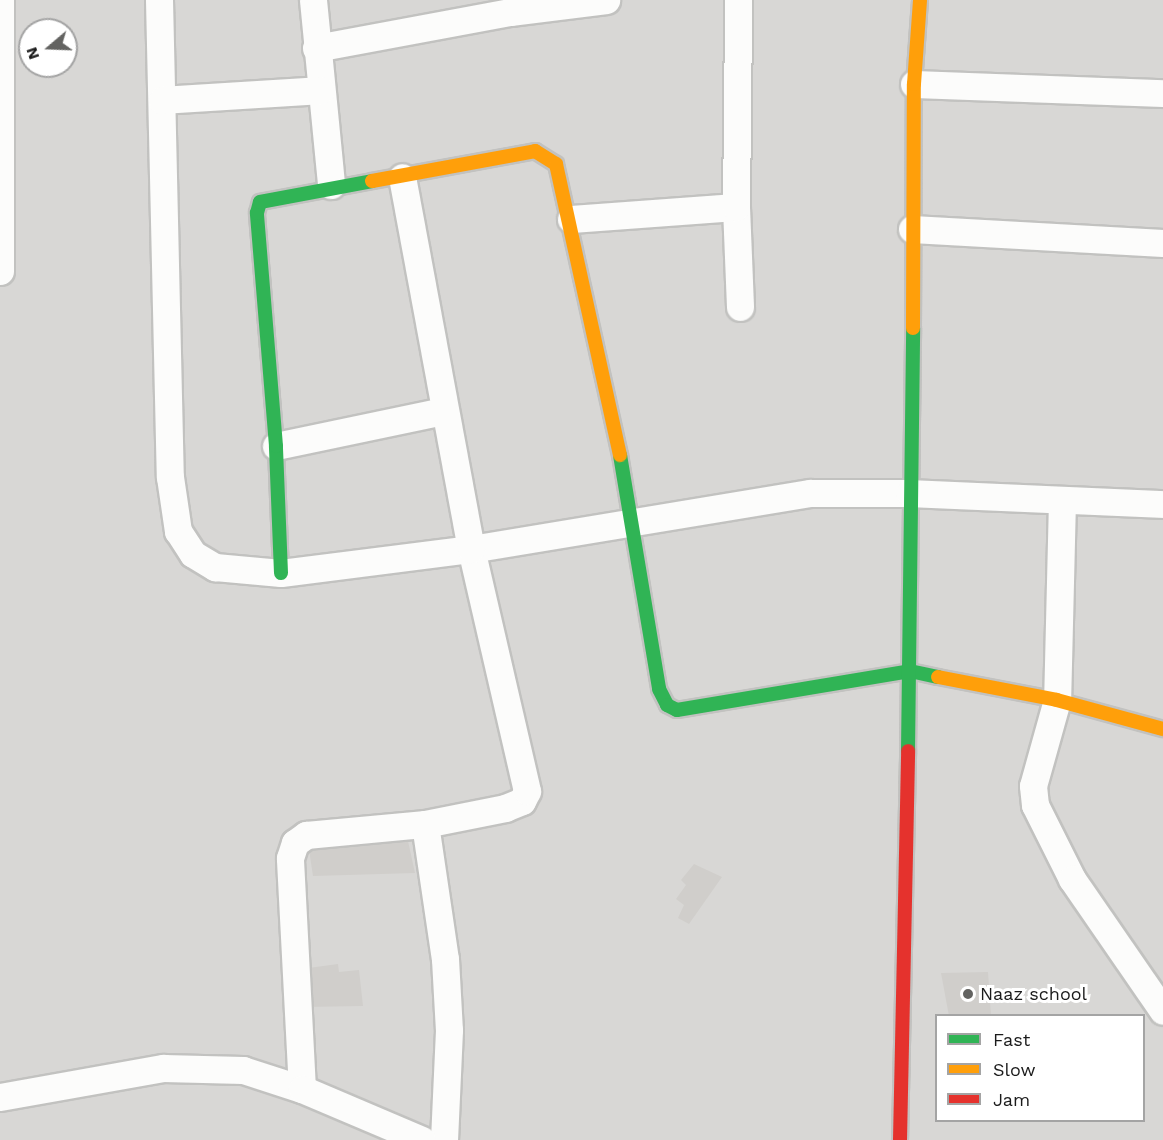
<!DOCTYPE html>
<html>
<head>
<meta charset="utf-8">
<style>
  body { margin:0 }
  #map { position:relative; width:1163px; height:1140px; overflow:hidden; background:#e9e8e4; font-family:"Work Sans",sans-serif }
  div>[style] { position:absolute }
  .residential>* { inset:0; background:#d8d7d5 }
  .building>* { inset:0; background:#d0cecb }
  .roads { filter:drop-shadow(2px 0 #c2c2c0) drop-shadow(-2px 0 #c2c2c0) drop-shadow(0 2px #c2c2c0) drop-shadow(0 -2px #c2c2c0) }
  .street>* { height:27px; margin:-13.5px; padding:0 13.5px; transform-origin:13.5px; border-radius:13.5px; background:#fcfcfb }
  .fast>* { height:14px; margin:-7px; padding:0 7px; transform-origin:7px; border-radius:7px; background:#30b455 }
  .slow>* { height:14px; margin:-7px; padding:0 7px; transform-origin:7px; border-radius:7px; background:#ff9f0a }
  .jam>* { height:14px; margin:-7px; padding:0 7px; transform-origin:7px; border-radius:7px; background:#e5322d }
  .dots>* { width:16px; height:16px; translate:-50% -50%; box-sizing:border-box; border:3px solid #fff; border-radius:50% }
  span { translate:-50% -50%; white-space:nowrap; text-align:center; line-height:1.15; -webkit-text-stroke:6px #fff; paint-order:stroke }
  .poi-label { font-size:18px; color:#1b1b1b }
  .left { translate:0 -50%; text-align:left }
  .legend { position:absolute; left:935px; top:1014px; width:210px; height:108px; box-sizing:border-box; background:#fff; border:2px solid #a4a4a4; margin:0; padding:8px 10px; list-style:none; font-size:18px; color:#1b1b1b }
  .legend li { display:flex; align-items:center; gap:12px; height:30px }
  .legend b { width:30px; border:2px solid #a4a4a4 }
  .north { position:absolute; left:18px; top:18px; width:60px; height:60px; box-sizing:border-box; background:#fff; border:2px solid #a4a4a4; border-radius:50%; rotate:251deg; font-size:16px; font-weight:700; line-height:24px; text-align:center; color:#1b1b1b }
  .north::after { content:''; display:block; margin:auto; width:21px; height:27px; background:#636361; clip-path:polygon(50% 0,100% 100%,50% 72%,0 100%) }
</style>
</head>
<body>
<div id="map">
  <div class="residential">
    <i style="clip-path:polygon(evenodd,0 0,1163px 0,1163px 1140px,0 1140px,0 0,30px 30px,66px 30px,66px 66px,30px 66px,30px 30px,0 0,936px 1016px,1144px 1016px,1144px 1120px,936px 1120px,936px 1016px)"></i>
  </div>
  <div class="building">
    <i style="clip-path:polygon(406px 832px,415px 873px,313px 876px,308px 843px)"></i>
    <i style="clip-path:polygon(694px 864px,722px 877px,689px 924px,678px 918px,684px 905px,676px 899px,686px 885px,681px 880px)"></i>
    <i style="clip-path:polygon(338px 964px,339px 972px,359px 970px,363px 1006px,303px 1007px,301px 969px)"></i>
    <i style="clip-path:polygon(988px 972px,991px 1016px,949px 1016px,941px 973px)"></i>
  </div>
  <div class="roads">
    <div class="street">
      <i style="left:159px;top:0;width:477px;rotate:88.7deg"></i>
      <i style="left:170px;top:477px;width:55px;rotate:81.6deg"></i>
      <i style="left:178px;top:531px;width:27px;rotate:57deg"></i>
      <i style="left:193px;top:554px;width:26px;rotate:31deg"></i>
      <i style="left:215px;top:567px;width:66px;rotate:5.2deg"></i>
      <i style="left:281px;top:573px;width:192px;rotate:-7.2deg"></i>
      <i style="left:471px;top:549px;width:344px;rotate:-9.4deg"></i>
      <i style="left:810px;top:493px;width:100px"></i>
      <i style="left:910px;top:493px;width:253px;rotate:2.5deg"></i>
      <i style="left:313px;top:0;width:186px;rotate:84.4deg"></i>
      <i style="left:316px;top:48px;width:197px;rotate:-10.5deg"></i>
      <i style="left:510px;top:12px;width:97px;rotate:-7.1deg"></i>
      <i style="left:914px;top:84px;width:249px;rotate:2.1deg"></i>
      <i style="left:162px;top:100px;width:159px;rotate:-3.6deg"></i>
      <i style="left:736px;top:207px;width:100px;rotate:87.7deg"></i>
      <i style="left:571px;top:219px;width:165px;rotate:-4.2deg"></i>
      <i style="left:736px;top:207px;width:207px;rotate:-89.4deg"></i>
      <i style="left:912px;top:229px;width:251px;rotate:3.2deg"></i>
      <i style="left:0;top:271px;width:271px;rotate:-90deg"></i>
      <i style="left:276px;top:446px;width:172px;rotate:-11.8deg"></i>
      <i style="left:1062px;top:500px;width:200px;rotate:91.4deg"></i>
      <i style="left:1057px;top:700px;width:89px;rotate:105.6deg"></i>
      <i style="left:1033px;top:786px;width:19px;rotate:84deg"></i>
      <i style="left:1035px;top:805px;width:83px;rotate:63.4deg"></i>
      <i style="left:1072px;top:879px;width:160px;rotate:55.4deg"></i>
      <i style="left:425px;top:824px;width:136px;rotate:81.6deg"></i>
      <i style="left:445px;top:959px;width:71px;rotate:86.8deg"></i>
      <i style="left:449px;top:1030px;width:110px;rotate:92.6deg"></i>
      <i style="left:302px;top:1089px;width:231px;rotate:-93deg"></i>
      <i style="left:290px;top:858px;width:16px;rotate:-72deg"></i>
      <i style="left:295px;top:843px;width:14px;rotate:-36deg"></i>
      <i style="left:306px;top:835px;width:120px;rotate:-5.3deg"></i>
      <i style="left:425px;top:824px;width:82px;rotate:-11.3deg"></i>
      <i style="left:505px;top:808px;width:18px;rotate:-22deg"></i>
      <i style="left:522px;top:801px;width:11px;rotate:-63deg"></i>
      <i style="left:527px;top:791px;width:248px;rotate:-103deg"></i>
      <i style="left:471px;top:549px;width:378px;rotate:-100.5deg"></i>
      <i style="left:0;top:1097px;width:166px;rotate:-10.1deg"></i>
      <i style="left:163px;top:1068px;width:80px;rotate:1.4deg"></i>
      <i style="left:243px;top:1070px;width:62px;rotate:17.9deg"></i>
      <i style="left:302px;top:1089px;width:130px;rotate:23deg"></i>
    </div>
    <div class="fast">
      <i style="left:620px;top:455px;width:237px;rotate:80.5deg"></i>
      <i style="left:659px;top:689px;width:18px;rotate:63deg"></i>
      <i style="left:667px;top:705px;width:11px;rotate:27deg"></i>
      <i style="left:677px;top:710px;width:236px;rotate:-9.5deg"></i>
      <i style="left:910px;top:671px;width:29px;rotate:12deg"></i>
      <i style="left:281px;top:573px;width:127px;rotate:-92.3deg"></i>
      <i style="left:276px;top:446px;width:234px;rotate:-94.7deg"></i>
      <i style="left:257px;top:213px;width:11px;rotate:-75deg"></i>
      <i style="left:260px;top:202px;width:114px;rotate:-10.6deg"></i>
      <i style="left:908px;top:751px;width:423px;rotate:-89.3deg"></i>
    </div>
    <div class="slow">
      <i style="left:372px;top:181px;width:166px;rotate:-10.4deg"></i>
      <i style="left:535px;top:151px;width:25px;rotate:32deg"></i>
      <i style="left:556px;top:164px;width:298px;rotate:77.6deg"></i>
      <i style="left:913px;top:328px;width:244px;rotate:-89.8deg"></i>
      <i style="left:914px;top:84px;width:84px;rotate:-85.9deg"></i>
      <i style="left:938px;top:677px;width:121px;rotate:10.9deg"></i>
      <i style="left:1057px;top:700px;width:110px;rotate:15.3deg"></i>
    </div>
    <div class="jam">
      <i style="left:900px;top:1140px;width:389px;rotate:-88.8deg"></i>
    </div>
  </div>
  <div class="dots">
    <i style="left:968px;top:994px;background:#636361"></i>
  </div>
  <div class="poi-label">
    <span class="left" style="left:980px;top:994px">Naaz school</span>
  </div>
  <ul class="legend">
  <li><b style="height:8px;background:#30b455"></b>Fast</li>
  <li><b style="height:8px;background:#ff9f0a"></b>Slow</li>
  <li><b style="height:8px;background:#e5322d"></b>Jam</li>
  </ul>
  <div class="north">N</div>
</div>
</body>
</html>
